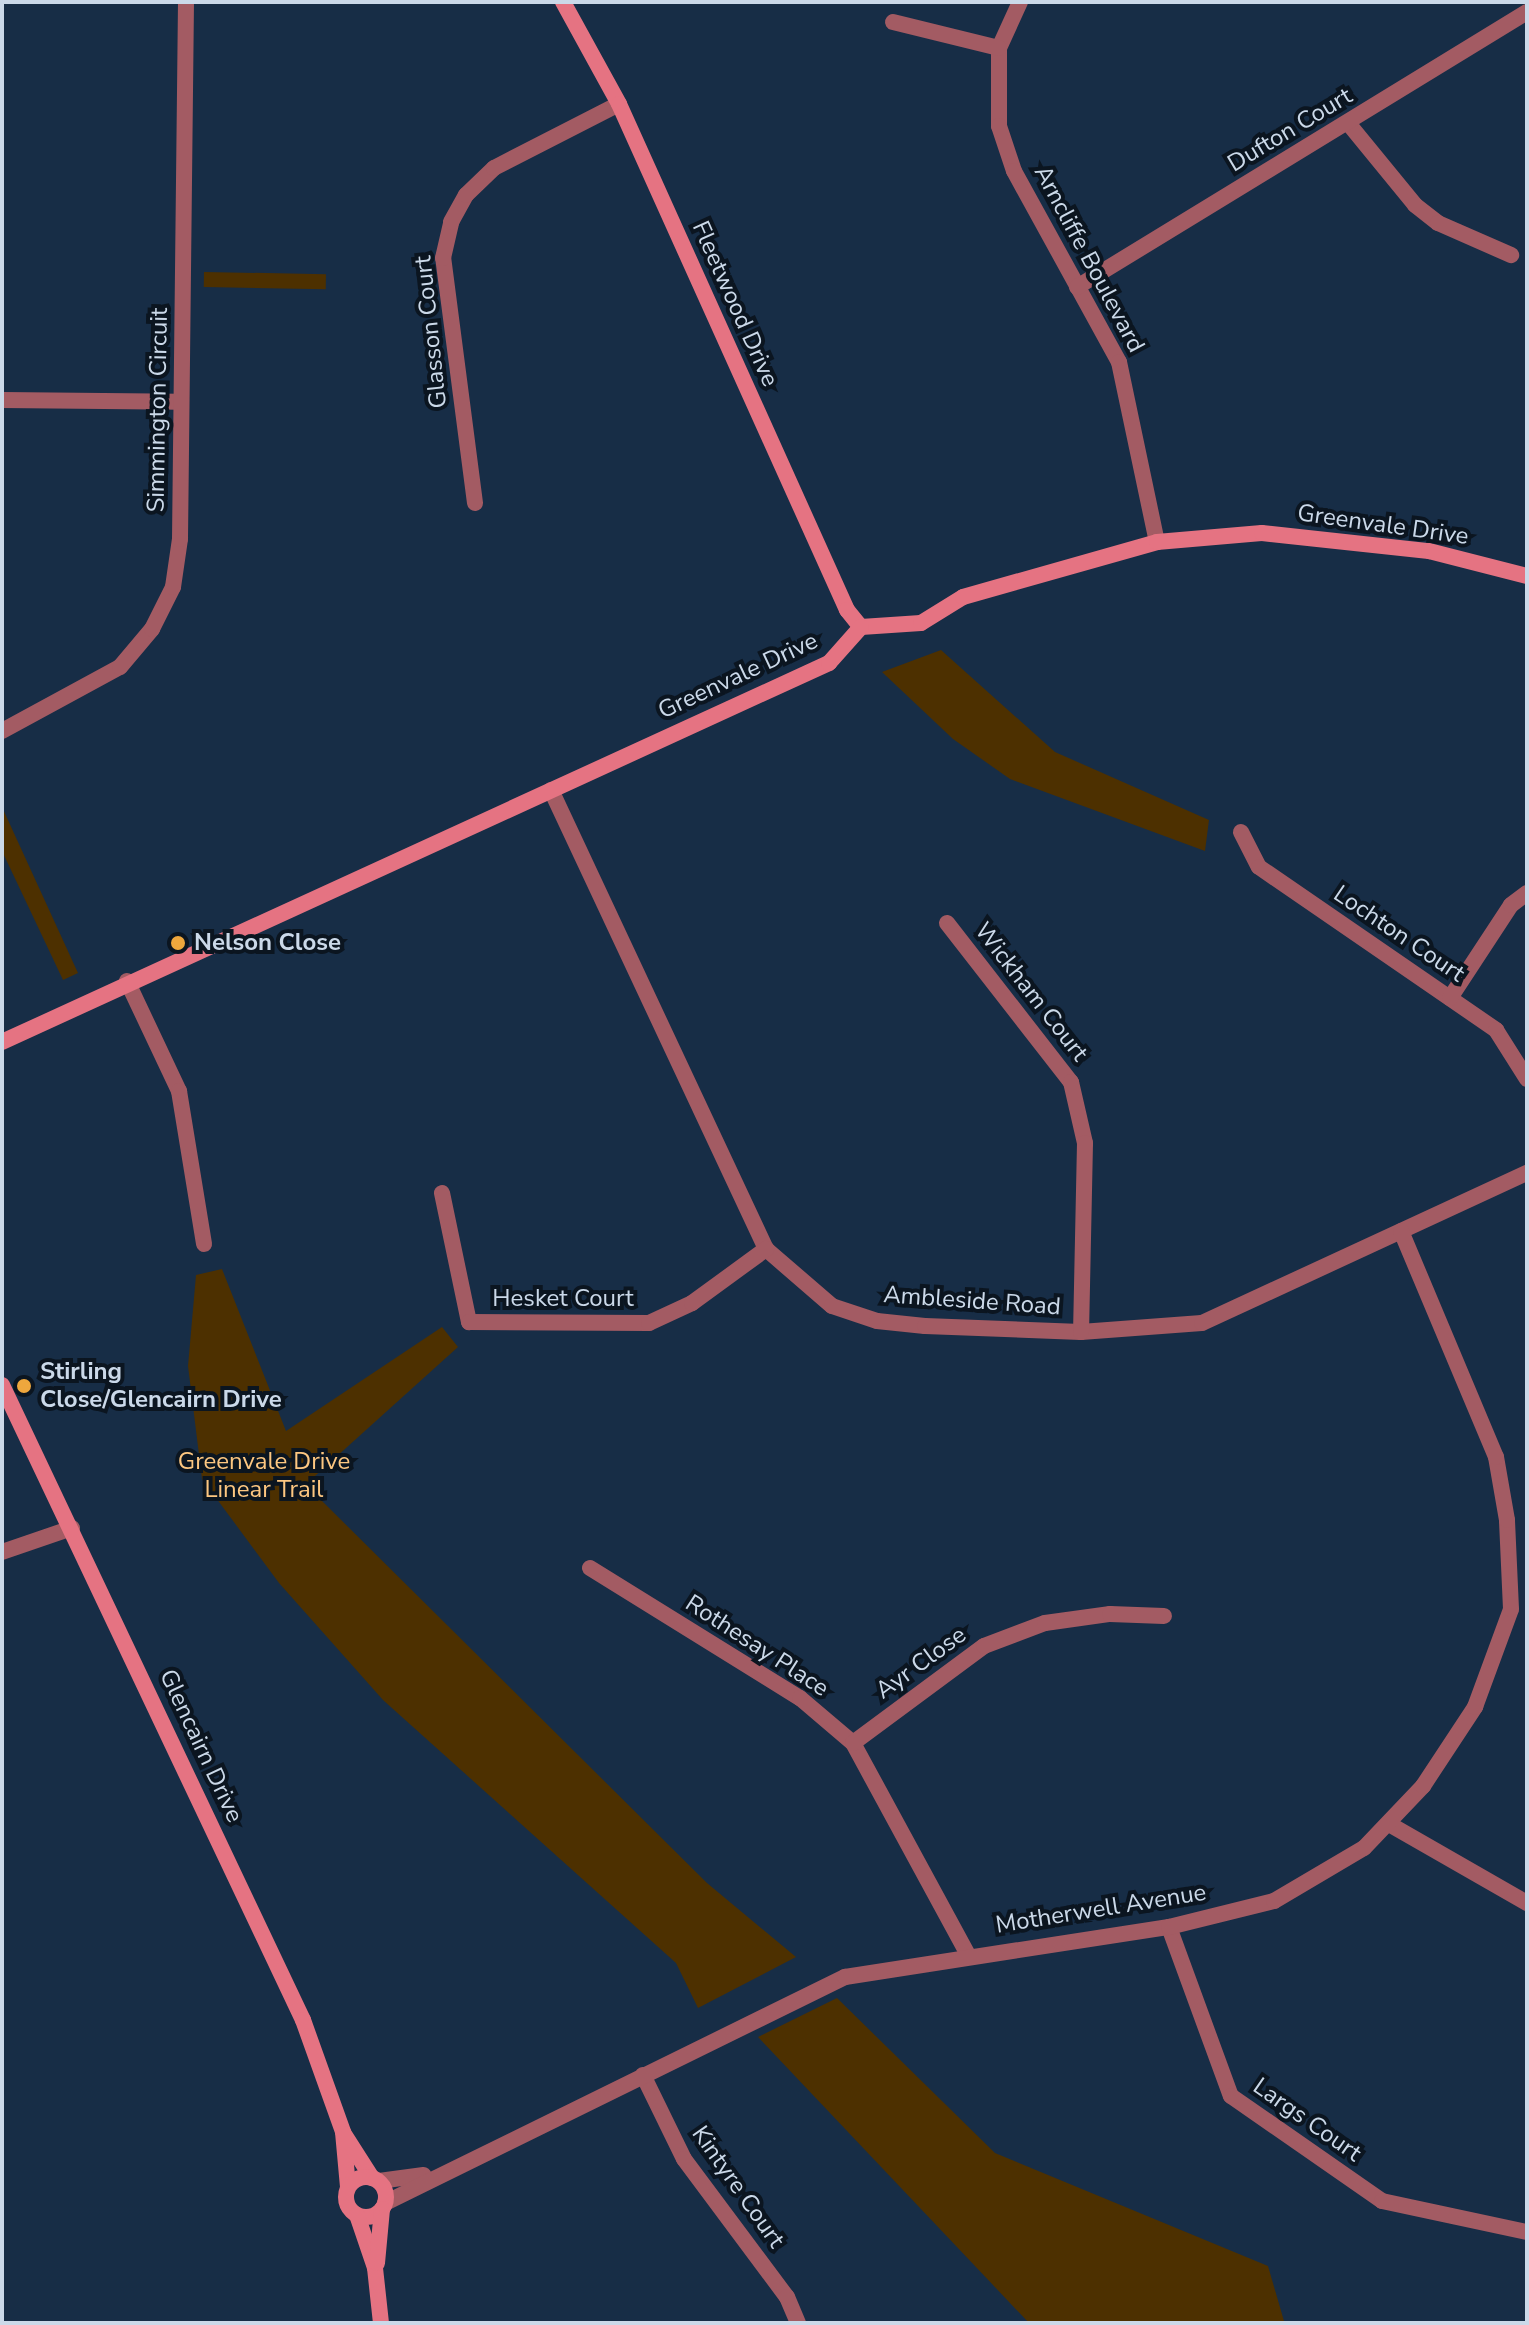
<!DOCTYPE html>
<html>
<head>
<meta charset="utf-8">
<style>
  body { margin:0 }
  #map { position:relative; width:1529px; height:2325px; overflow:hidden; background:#172d46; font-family:"Nunito Sans",sans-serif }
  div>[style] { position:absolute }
  .green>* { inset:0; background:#4d3000; transform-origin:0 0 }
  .street>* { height:16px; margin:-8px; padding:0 8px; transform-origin:8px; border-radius:8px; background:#a35b63 }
  .secondary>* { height:16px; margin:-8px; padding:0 8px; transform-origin:8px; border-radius:8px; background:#e57382 }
  .secondary>.ring { margin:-8px; padding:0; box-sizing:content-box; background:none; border:16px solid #e57382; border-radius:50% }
  .dots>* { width:22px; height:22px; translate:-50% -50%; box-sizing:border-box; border:4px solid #0b1520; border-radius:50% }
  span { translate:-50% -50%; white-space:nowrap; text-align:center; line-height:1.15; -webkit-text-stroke:8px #0b1520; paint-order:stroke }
  .street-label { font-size:24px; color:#cbd9e9 }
  .poi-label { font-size:24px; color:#cbd9e9; font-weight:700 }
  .left { translate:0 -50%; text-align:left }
  .park-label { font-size:24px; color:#fdc781 }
  .frame { position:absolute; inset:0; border:4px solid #cbd9e9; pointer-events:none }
</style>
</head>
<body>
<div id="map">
  <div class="green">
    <i style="left:204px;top:272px;width:122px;height:15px;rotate:1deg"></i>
    <i style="clip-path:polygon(941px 650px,1055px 752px,1209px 820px,1205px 851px,1010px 779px,953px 739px,882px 672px)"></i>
    <i style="clip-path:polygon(2px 807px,78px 973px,63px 980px,2px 851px)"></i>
    <i style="clip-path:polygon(222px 1269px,286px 1431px,442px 1327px,458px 1347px,315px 1476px,319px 1498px,707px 1883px,796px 1957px,698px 2008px,676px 1963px,383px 1700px,279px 1583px,202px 1479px,188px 1366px,196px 1275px)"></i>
    <i style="clip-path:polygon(837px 1998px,995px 2153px,1268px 2266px,1284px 2321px,1290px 2323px,1029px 2323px,758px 2037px)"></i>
  </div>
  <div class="street">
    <i style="left:1020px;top:2px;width:51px;rotate:114.5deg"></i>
    <i style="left:999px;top:48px;width:78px;rotate:90deg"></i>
    <i style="left:999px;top:126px;width:47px;rotate:71.6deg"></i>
    <i style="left:1014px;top:171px;width:218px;rotate:61.2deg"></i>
    <i style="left:1119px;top:362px;width:184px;rotate:78.1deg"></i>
    <i style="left:893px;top:22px;width:109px;rotate:13.8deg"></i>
    <i style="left:1348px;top:123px;width:106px;rotate:50.7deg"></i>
    <i style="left:1415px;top:205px;width:29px;rotate:38deg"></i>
    <i style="left:1438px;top:223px;width:80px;rotate:23.7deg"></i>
    <i style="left:1077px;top:287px;width:527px;rotate:-31.43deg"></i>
    <i style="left:2px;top:400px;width:177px;rotate:0.6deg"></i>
    <i style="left:475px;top:503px;width:247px;rotate:-97.4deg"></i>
    <i style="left:443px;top:258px;width:37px;rotate:-77deg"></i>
    <i style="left:451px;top:222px;width:31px;rotate:-61deg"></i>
    <i style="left:466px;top:195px;width:39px;rotate:-44deg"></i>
    <i style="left:494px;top:168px;width:140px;rotate:-27.1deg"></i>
    <i style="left:2px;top:731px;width:134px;rotate:-28.5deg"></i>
    <i style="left:120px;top:667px;width:50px;rotate:-49.9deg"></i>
    <i style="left:152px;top:629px;width:47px;rotate:-63.4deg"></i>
    <i style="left:173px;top:587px;width:49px;rotate:-81.7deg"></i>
    <i style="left:180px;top:539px;width:537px;rotate:-89.36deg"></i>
    <i style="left:551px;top:790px;width:507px;rotate:64.9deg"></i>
    <i style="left:766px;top:1249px;width:87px;rotate:40.8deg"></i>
    <i style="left:832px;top:1306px;width:47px;rotate:18.4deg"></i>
    <i style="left:877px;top:1321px;width:48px;rotate:5.9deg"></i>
    <i style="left:925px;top:1326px;width:156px;rotate:2.2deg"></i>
    <i style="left:1081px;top:1332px;width:121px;rotate:-4.3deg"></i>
    <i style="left:1202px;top:1323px;width:358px;rotate:-24.8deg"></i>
    <i style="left:1241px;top:832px;width:39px;rotate:63deg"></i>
    <i style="left:1259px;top:867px;width:288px;rotate:34.5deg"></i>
    <i style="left:1496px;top:1030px;width:58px;rotate:57.7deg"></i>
    <i style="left:947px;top:923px;width:202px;rotate:52.1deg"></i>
    <i style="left:1071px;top:1082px;width:63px;rotate:77.1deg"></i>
    <i style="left:1085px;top:1143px;width:189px;rotate:91.2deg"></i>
    <i style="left:127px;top:981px;width:122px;rotate:64.7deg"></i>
    <i style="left:179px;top:1091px;width:155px;rotate:80.7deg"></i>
    <i style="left:1450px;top:998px;width:111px;rotate:-56.7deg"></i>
    <i style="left:1511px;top:905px;width:20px;rotate:-37deg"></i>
    <i style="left:442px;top:1193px;width:132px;rotate:78.2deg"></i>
    <i style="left:469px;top:1322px;width:180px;rotate:0.3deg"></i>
    <i style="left:649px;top:1323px;width:47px;rotate:-24.9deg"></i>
    <i style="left:692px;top:1303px;width:92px;rotate:-36.1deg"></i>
    <i style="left:2px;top:1552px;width:74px;rotate:-18.9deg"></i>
    <i style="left:590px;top:1568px;width:247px;rotate:31.8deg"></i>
    <i style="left:800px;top:1698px;width:70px;rotate:40.3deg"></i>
    <i style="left:853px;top:1743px;width:241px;rotate:61.5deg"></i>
    <i style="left:853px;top:1743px;width:163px;rotate:-36.5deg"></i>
    <i style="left:984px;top:1646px;width:65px;rotate:-20.7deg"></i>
    <i style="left:1045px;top:1623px;width:66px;rotate:-7.9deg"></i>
    <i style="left:1110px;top:1614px;width:54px;rotate:2.1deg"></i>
    <i style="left:1389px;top:1824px;width:159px;rotate:29.8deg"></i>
    <i style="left:1169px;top:1927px;width:180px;rotate:69.9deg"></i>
    <i style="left:1231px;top:2096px;width:184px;rotate:34.8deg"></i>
    <i style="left:1382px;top:2201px;width:148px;rotate:12.1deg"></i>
    <i style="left:643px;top:2075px;width:93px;rotate:64deg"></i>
    <i style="left:684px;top:2159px;width:172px;rotate:53.3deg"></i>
    <i style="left:787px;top:2297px;width:28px;rotate:67deg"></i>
    <i style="left:379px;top:2181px;width:45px;rotate:-7.6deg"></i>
    <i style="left:385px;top:2203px;width:513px;rotate:-26.17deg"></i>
    <i style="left:845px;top:1977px;width:328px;rotate:-8.8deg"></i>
    <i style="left:1169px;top:1927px;width:108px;rotate:-13.9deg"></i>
    <i style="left:1274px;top:1901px;width:104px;rotate:-30.5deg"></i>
    <i style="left:1364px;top:1848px;width:86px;rotate:-46.4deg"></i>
    <i style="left:1423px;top:1786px;width:95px;rotate:-56.6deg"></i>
    <i style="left:1475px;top:1707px;width:104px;rotate:-69.8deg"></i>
    <i style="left:1511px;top:1609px;width:89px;rotate:-92.6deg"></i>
    <i style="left:1507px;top:1520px;width:64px;rotate:-99.9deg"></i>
    <i style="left:1496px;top:1457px;width:245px;rotate:-112.8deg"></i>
  </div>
  <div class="secondary">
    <i style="left:563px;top:2px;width:116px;rotate:61.2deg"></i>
    <i style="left:619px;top:104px;width:555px;rotate:65.74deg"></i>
    <i style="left:847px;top:610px;width:22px;rotate:51deg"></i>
    <i style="left:861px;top:627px;width:60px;rotate:-3.8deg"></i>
    <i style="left:921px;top:623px;width:49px;rotate:-31.8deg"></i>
    <i style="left:963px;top:597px;width:202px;rotate:-15.8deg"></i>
    <i style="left:1157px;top:542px;width:105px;rotate:-4.9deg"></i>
    <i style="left:1262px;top:533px;width:168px;rotate:6.2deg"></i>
    <i style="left:1429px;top:551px;width:101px;rotate:14.3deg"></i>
    <i style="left:2px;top:1042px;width:910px;rotate:-24.62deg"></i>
    <i style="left:829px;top:663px;width:48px;rotate:-48.4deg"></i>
    <i style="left:2px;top:1385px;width:703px;rotate:64.64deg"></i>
    <i style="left:303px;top:2020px;width:119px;rotate:70.3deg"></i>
    <i style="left:343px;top:2132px;width:55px;rotate:84.8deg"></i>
    <i style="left:344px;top:2134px;width:52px;rotate:57.5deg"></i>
    <i class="ring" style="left:346px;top:2177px;width:24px;height:24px"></i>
    <i style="left:357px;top:2215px;width:56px;rotate:71.2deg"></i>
    <i style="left:375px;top:2268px;width:55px;rotate:83.8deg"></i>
    <i style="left:377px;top:2263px;width:54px;rotate:-84.7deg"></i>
  </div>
  <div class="dots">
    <i style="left:178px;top:943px;background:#eea73d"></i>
    <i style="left:24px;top:1386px;background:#eea73d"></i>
  </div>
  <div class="street-label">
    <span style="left:1290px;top:130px;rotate:-31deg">Dufton Court</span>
    <span style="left:1089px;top:259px;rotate:62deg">Arncliffe Boulevard</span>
    <span style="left:735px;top:304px;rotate:66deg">Fleetwood Drive</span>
    <span style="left:431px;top:332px;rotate:-96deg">Glasson Court</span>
    <span style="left:158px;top:410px;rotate:-89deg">Simmington Circuit</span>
    <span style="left:1383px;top:525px;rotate:8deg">Greenvale Drive</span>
    <span style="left:738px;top:676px;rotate:-25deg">Greenvale Drive</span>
    <span style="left:1399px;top:934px;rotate:34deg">Lochton Court</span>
    <span style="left:1031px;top:992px;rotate:52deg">Wickham Court</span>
    <span style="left:563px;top:1299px">Hesket Court</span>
    <span style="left:972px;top:1301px;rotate:4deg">Ambleside Road</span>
    <span style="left:757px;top:1646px;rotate:33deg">Rothesay Place</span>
    <span style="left:921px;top:1663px;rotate:-36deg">Ayr Close</span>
    <span style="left:201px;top:1746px;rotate:65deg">Glencairn Drive</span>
    <span style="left:1101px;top:1909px;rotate:-9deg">Motherwell Avenue</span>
    <span style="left:1307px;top:2120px;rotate:35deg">Largs Court</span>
    <span style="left:738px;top:2187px;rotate:55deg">Kintyre Court</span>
  </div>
  <div class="poi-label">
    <span class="left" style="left:194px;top:943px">Nelson Close</span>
    <span class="left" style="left:40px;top:1386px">Stirling<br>Close/Glencairn Drive</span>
  </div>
  <div class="park-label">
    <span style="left:264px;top:1476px">Greenvale Drive<br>Linear Trail</span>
  </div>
  <div class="frame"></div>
</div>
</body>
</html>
